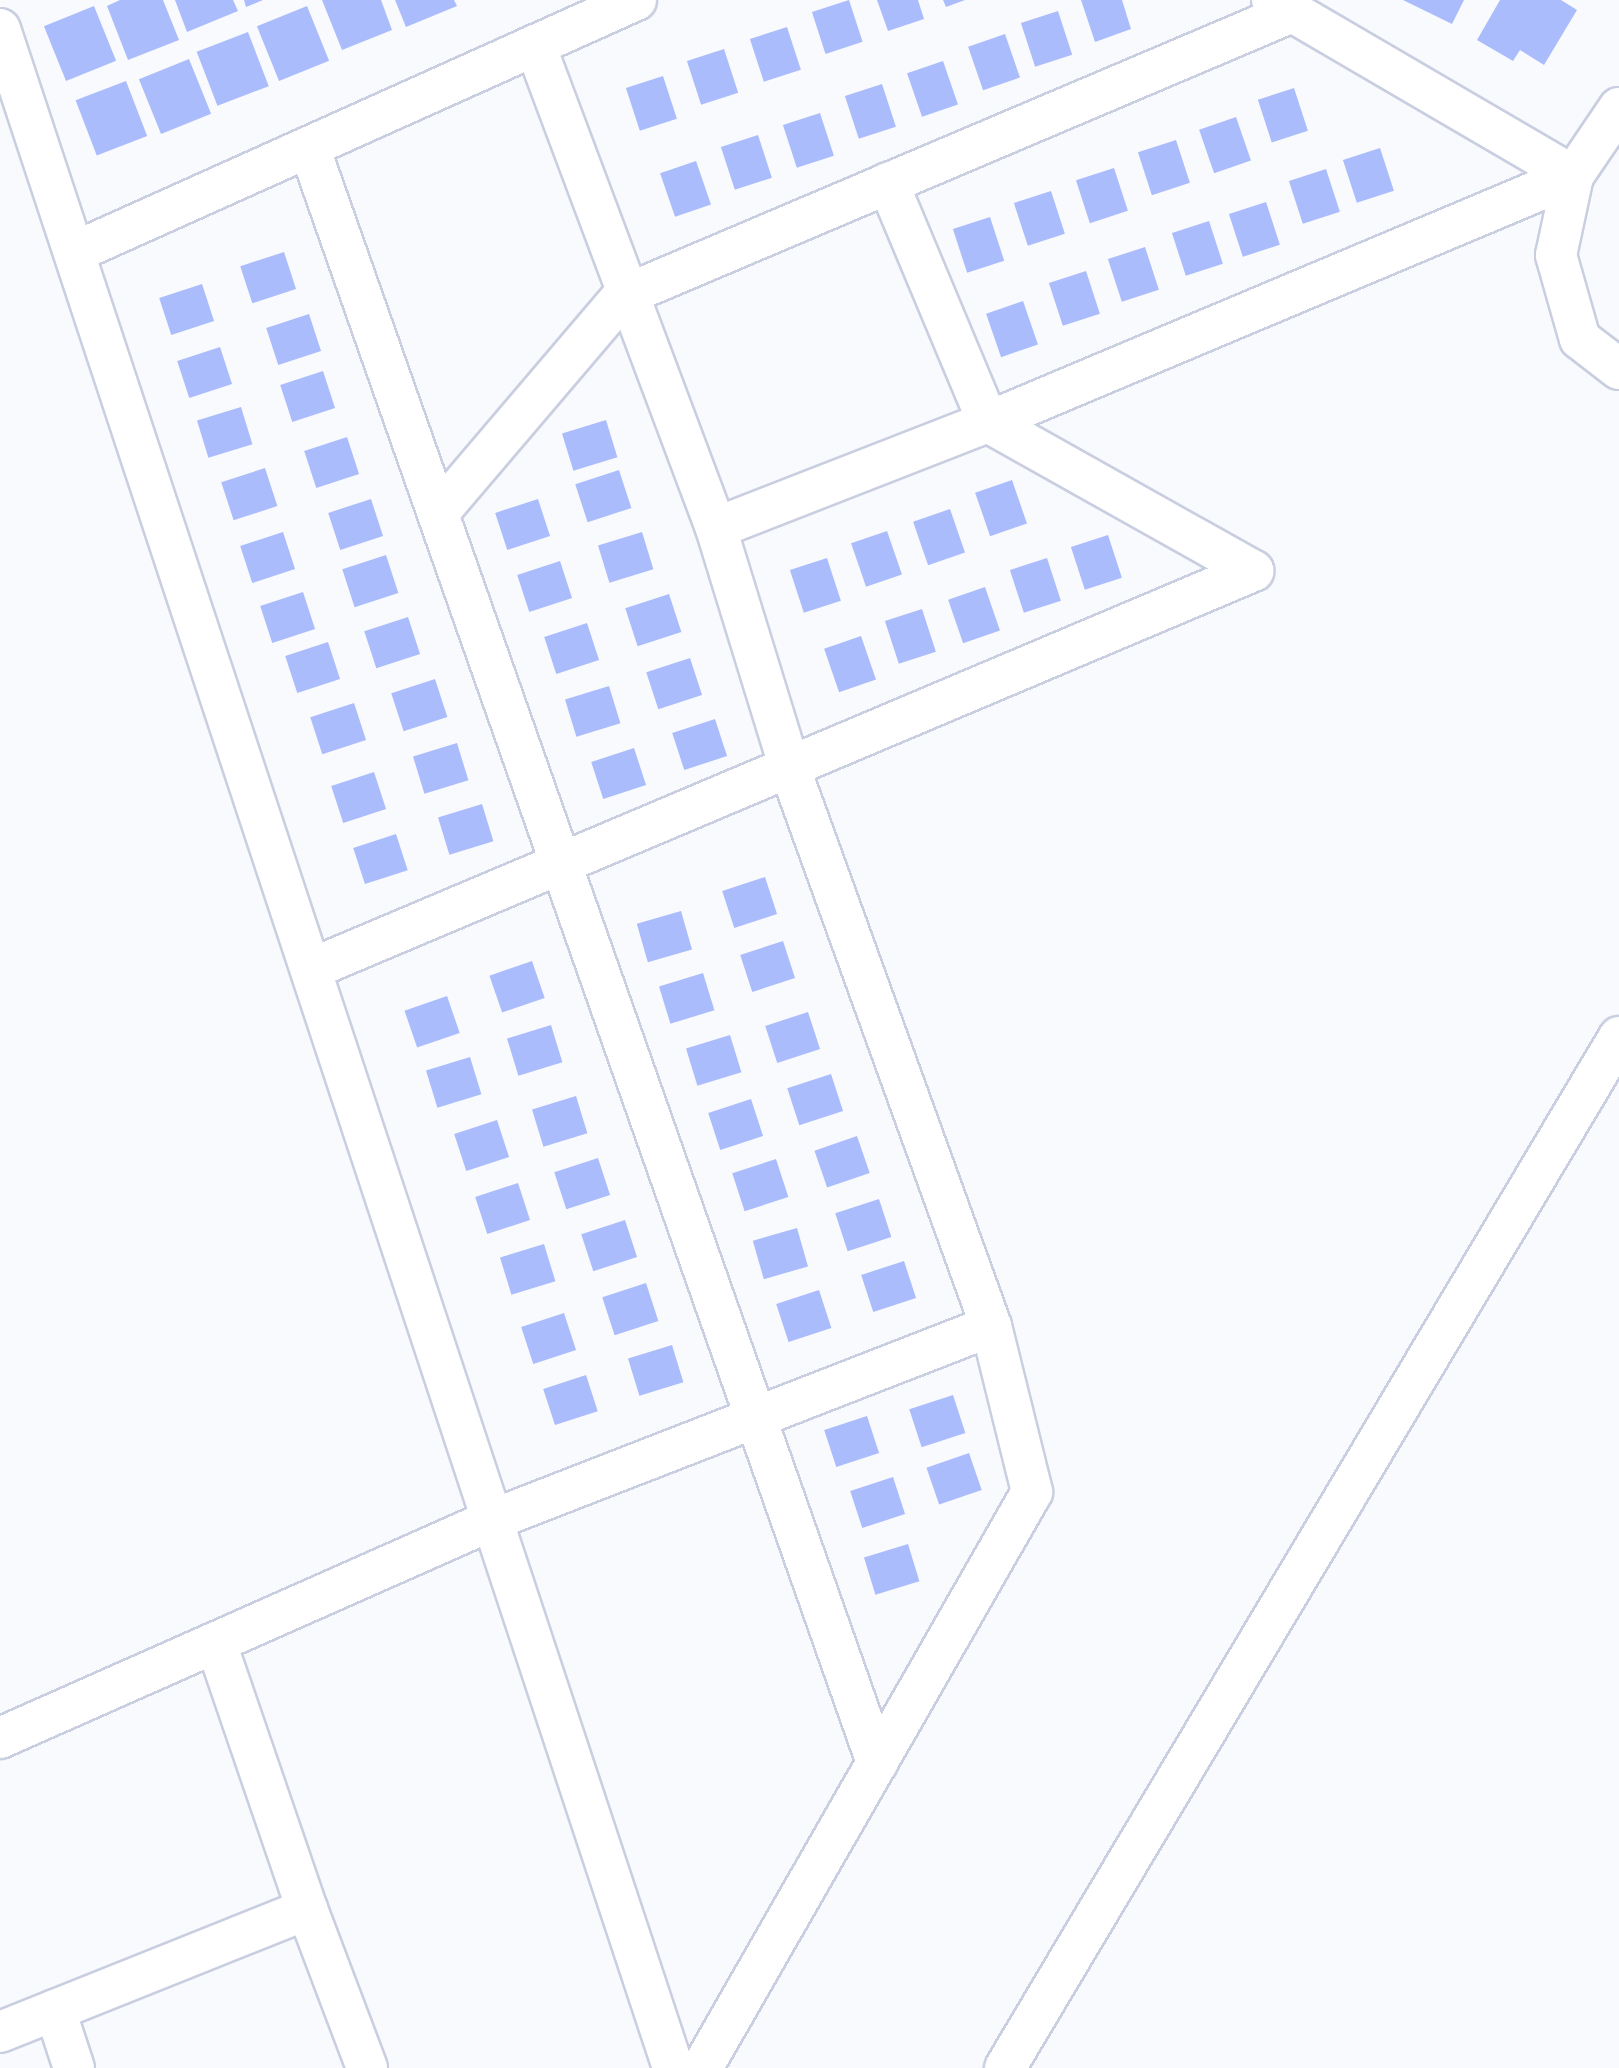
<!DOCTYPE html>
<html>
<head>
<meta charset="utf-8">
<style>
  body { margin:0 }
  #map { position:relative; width:1619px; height:2068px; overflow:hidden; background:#f9fafe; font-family:"IBM Plex Sans",sans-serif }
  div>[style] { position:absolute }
  .building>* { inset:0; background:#abbcfc; transform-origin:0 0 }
  .roads { filter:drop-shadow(2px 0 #c9cee0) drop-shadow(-2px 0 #c9cee0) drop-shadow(0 2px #c9cee0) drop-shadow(0 -2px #c9cee0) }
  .street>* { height:40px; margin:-20px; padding:0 20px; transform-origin:20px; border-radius:20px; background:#fff }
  span { translate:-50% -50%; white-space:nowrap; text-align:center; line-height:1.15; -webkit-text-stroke:8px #fff; paint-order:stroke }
</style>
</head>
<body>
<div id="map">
  <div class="building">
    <i style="clip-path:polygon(120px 0,163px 0,179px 40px,128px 60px,107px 6px)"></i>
    <i style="clip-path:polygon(175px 0,233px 0,238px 11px,187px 32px)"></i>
    <i style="clip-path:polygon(244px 0,263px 0,246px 7px)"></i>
    <i style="clip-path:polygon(322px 0,381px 0,392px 30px,342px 50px)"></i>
    <i style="clip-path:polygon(395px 0,454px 0,457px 6px,406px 27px)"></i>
    <i style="left:849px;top:0;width:44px;height:39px;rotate:72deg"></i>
    <i style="clip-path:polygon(877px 0,918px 0,924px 19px,888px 31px)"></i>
    <i style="clip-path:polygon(943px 0,965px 0,946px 7px)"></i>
    <i style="clip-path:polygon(1081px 0,1122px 0,1131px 29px,1095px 42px)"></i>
    <i style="clip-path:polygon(1403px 0,1464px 0,1452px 24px)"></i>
    <i style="clip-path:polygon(1500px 0,1561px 0,1577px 10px,1544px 65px,1520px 50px,1513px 61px,1477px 40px)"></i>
    <i style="left:94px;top:6px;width:59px;height:54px;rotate:68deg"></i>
    <i style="left:307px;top:6px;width:59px;height:54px;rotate:68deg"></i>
    <i style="left:1058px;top:11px;width:46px;height:39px;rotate:72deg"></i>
    <i style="left:787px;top:27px;width:45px;height:39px;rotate:72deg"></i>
    <i style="left:248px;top:32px;width:58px;height:55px;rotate:69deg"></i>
    <i style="left:1005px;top:34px;width:46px;height:39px;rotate:71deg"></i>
    <i style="left:724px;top:49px;width:46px;height:39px;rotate:72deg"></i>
    <i style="left:189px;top:59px;width:59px;height:54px;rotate:68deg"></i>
    <i style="left:943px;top:61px;width:46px;height:38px;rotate:71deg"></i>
    <i style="left:663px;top:76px;width:45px;height:39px;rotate:72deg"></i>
    <i style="left:126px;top:81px;width:59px;height:54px;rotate:69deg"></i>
    <i style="left:882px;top:84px;width:45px;height:39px;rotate:72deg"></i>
    <i style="left:1294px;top:88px;width:45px;height:38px;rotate:72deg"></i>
    <i style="left:820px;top:113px;width:45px;height:39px;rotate:72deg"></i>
    <i style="left:1236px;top:117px;width:46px;height:39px;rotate:71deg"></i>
    <i style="left:758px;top:135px;width:45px;height:39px;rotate:72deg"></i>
    <i style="left:1176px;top:140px;width:45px;height:40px;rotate:72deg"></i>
    <i style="left:1380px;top:148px;width:45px;height:39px;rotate:72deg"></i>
    <i style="left:696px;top:161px;width:46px;height:38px;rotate:71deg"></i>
    <i style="left:1114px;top:168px;width:45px;height:40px;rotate:72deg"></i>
    <i style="left:1326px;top:169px;width:45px;height:39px;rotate:72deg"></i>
    <i style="left:1051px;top:191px;width:45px;height:39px;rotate:72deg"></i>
    <i style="left:1266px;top:202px;width:45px;height:39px;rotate:72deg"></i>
    <i style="left:990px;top:217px;width:46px;height:39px;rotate:72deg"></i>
    <i style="left:1209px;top:221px;width:45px;height:39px;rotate:72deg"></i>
    <i style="left:1145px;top:247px;width:45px;height:39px;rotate:72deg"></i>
    <i style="left:284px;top:252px;width:39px;height:46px;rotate:72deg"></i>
    <i style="left:1086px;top:271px;width:45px;height:39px;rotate:72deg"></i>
    <i style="left:202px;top:284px;width:39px;height:45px;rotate:72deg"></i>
    <i style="left:1023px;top:301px;width:46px;height:39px;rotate:71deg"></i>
    <i style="left:309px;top:314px;width:39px;height:45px;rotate:72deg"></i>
    <i style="left:220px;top:347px;width:39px;height:45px;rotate:72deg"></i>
    <i style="left:323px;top:371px;width:39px;height:45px;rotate:72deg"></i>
    <i style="left:241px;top:407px;width:39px;height:46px;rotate:73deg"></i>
    <i style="left:606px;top:420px;width:39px;height:46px;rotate:73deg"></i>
    <i style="left:347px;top:437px;width:39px;height:45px;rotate:72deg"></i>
    <i style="left:265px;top:468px;width:40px;height:46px;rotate:72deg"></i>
    <i style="left:619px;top:470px;width:40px;height:46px;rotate:72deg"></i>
    <i style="left:1012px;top:480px;width:46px;height:39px;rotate:71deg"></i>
    <i style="left:371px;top:499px;width:39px;height:45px;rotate:72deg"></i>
    <i style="left:538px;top:499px;width:39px;height:45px;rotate:72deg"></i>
    <i style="left:950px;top:509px;width:46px;height:39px;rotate:71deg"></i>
    <i style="left:887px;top:531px;width:46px;height:38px;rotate:71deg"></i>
    <i style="left:283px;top:532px;width:39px;height:45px;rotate:72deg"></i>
    <i style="left:642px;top:532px;width:39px;height:46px;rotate:73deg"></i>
    <i style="left:1108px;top:535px;width:45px;height:39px;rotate:72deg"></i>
    <i style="left:386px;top:555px;width:40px;height:46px;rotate:72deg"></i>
    <i style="left:827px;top:558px;width:45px;height:39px;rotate:72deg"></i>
    <i style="left:1047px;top:558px;width:45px;height:39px;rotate:72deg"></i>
    <i style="left:560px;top:561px;width:39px;height:45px;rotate:72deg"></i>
    <i style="left:985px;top:587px;width:46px;height:39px;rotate:71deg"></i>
    <i style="left:303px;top:592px;width:39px;height:45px;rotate:72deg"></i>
    <i style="left:669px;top:594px;width:40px;height:46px;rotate:72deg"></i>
    <i style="left:922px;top:609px;width:45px;height:39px;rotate:72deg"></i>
    <i style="left:408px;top:617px;width:39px;height:46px;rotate:72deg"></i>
    <i style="left:587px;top:623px;width:39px;height:45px;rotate:72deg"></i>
    <i style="left:861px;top:636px;width:46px;height:39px;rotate:71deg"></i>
    <i style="left:328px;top:642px;width:39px;height:45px;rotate:72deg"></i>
    <i style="left:690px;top:658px;width:39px;height:46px;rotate:72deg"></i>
    <i style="left:435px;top:679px;width:40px;height:46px;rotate:72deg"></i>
    <i style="left:609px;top:686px;width:39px;height:46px;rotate:73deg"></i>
    <i style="left:354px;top:703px;width:39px;height:46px;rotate:72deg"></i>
    <i style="left:715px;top:719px;width:39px;height:45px;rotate:72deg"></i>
    <i style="left:457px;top:743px;width:39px;height:46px;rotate:73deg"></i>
    <i style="left:634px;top:748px;width:39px;height:45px;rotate:72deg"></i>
    <i style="left:374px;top:772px;width:39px;height:45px;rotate:72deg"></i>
    <i style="left:482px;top:804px;width:39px;height:46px;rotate:73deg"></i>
    <i style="left:396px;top:834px;width:38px;height:45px;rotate:72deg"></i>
    <i style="left:765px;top:877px;width:39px;height:45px;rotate:72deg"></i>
    <i style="left:681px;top:911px;width:40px;height:46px;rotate:74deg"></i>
    <i style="left:783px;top:941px;width:39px;height:45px;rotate:72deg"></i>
    <i style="left:532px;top:961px;width:39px;height:45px;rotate:71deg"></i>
    <i style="left:703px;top:973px;width:39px;height:46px;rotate:73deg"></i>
    <i style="left:447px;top:996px;width:39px;height:45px;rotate:71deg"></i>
    <i style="left:808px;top:1012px;width:39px;height:45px;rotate:72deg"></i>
    <i style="left:551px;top:1025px;width:39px;height:46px;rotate:73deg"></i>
    <i style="left:730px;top:1035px;width:39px;height:46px;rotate:73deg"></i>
    <i style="left:470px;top:1057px;width:39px;height:46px;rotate:73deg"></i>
    <i style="left:831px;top:1074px;width:39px;height:46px;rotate:72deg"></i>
    <i style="left:576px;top:1096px;width:39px;height:46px;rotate:73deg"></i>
    <i style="left:751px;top:1099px;width:39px;height:45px;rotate:72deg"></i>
    <i style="left:497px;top:1120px;width:39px;height:45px;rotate:72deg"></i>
    <i style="left:857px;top:1136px;width:39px;height:45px;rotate:71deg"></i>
    <i style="left:598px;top:1158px;width:39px;height:46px;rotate:72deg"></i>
    <i style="left:776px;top:1159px;width:40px;height:46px;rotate:72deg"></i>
    <i style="left:518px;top:1183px;width:39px;height:45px;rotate:72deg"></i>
    <i style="left:879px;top:1199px;width:40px;height:46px;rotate:72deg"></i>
    <i style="left:625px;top:1220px;width:39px;height:46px;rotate:72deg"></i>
    <i style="left:797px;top:1228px;width:40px;height:46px;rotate:74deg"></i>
    <i style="left:544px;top:1244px;width:39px;height:46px;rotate:73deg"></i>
    <i style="left:904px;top:1261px;width:39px;height:45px;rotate:72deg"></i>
    <i style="left:646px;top:1283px;width:40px;height:46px;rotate:72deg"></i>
    <i style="left:819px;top:1290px;width:40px;height:45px;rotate:72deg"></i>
    <i style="left:564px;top:1313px;width:39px;height:45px;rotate:72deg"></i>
    <i style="left:672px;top:1345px;width:39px;height:46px;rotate:73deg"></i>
    <i style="left:586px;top:1375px;width:38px;height:45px;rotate:72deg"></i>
    <i style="left:953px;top:1395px;width:40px;height:46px;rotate:72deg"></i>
    <i style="left:867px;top:1416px;width:39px;height:45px;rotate:72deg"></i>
    <i style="left:969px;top:1453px;width:39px;height:45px;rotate:71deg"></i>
    <i style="left:893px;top:1477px;width:39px;height:45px;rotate:72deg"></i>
    <i style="left:908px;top:1544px;width:39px;height:46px;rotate:73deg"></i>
  </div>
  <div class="roads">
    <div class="street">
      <i style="left:1272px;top:0;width:349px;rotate:30.3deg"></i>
      <i style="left:0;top:29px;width:2147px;rotate:71.73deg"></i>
      <i style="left:535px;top:45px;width:516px;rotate:69.46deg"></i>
      <i style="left:716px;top:528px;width:255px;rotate:72.9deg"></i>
      <i style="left:791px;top:772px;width:589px;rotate:70.15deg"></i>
      <i style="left:991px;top:1326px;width:171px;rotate:76.1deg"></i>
      <i style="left:1032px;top:1492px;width:664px;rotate:119.81deg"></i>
      <i style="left:1619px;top:108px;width:82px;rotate:124.1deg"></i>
      <i style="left:1573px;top:176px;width:81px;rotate:102.1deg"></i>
      <i style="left:1556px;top:255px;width:87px;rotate:74.1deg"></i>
      <i style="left:1580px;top:339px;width:49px;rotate:37.6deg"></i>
      <i style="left:309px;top:147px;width:1713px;rotate:70.63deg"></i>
      <i style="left:888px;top:183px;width:259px;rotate:67.3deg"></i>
      <i style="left:988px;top:422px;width:304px;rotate:29.3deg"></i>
      <i style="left:75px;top:252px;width:615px;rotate:-24.19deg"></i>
      <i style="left:439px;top:512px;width:284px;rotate:-49.6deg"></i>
      <i style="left:623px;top:296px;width:727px;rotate:-23deg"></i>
      <i style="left:716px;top:528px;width:292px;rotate:-21.3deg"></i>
      <i style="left:988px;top:422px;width:635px;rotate:-22.81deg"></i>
      <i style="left:311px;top:969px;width:1023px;rotate:-22.9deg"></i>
      <i style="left:0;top:1738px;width:538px;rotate:-23.9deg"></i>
      <i style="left:492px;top:1520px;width:535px;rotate:-21.24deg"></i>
      <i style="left:307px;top:1909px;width:170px;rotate:69.3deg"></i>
      <i style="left:55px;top:2010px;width:61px;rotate:71.9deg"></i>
      <i style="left:0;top:2032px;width:331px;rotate:-21.8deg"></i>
      <i style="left:307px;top:1909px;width:281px;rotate:-108.9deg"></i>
      <i style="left:1005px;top:2068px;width:1200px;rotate:-59.22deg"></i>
    </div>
  </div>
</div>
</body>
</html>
